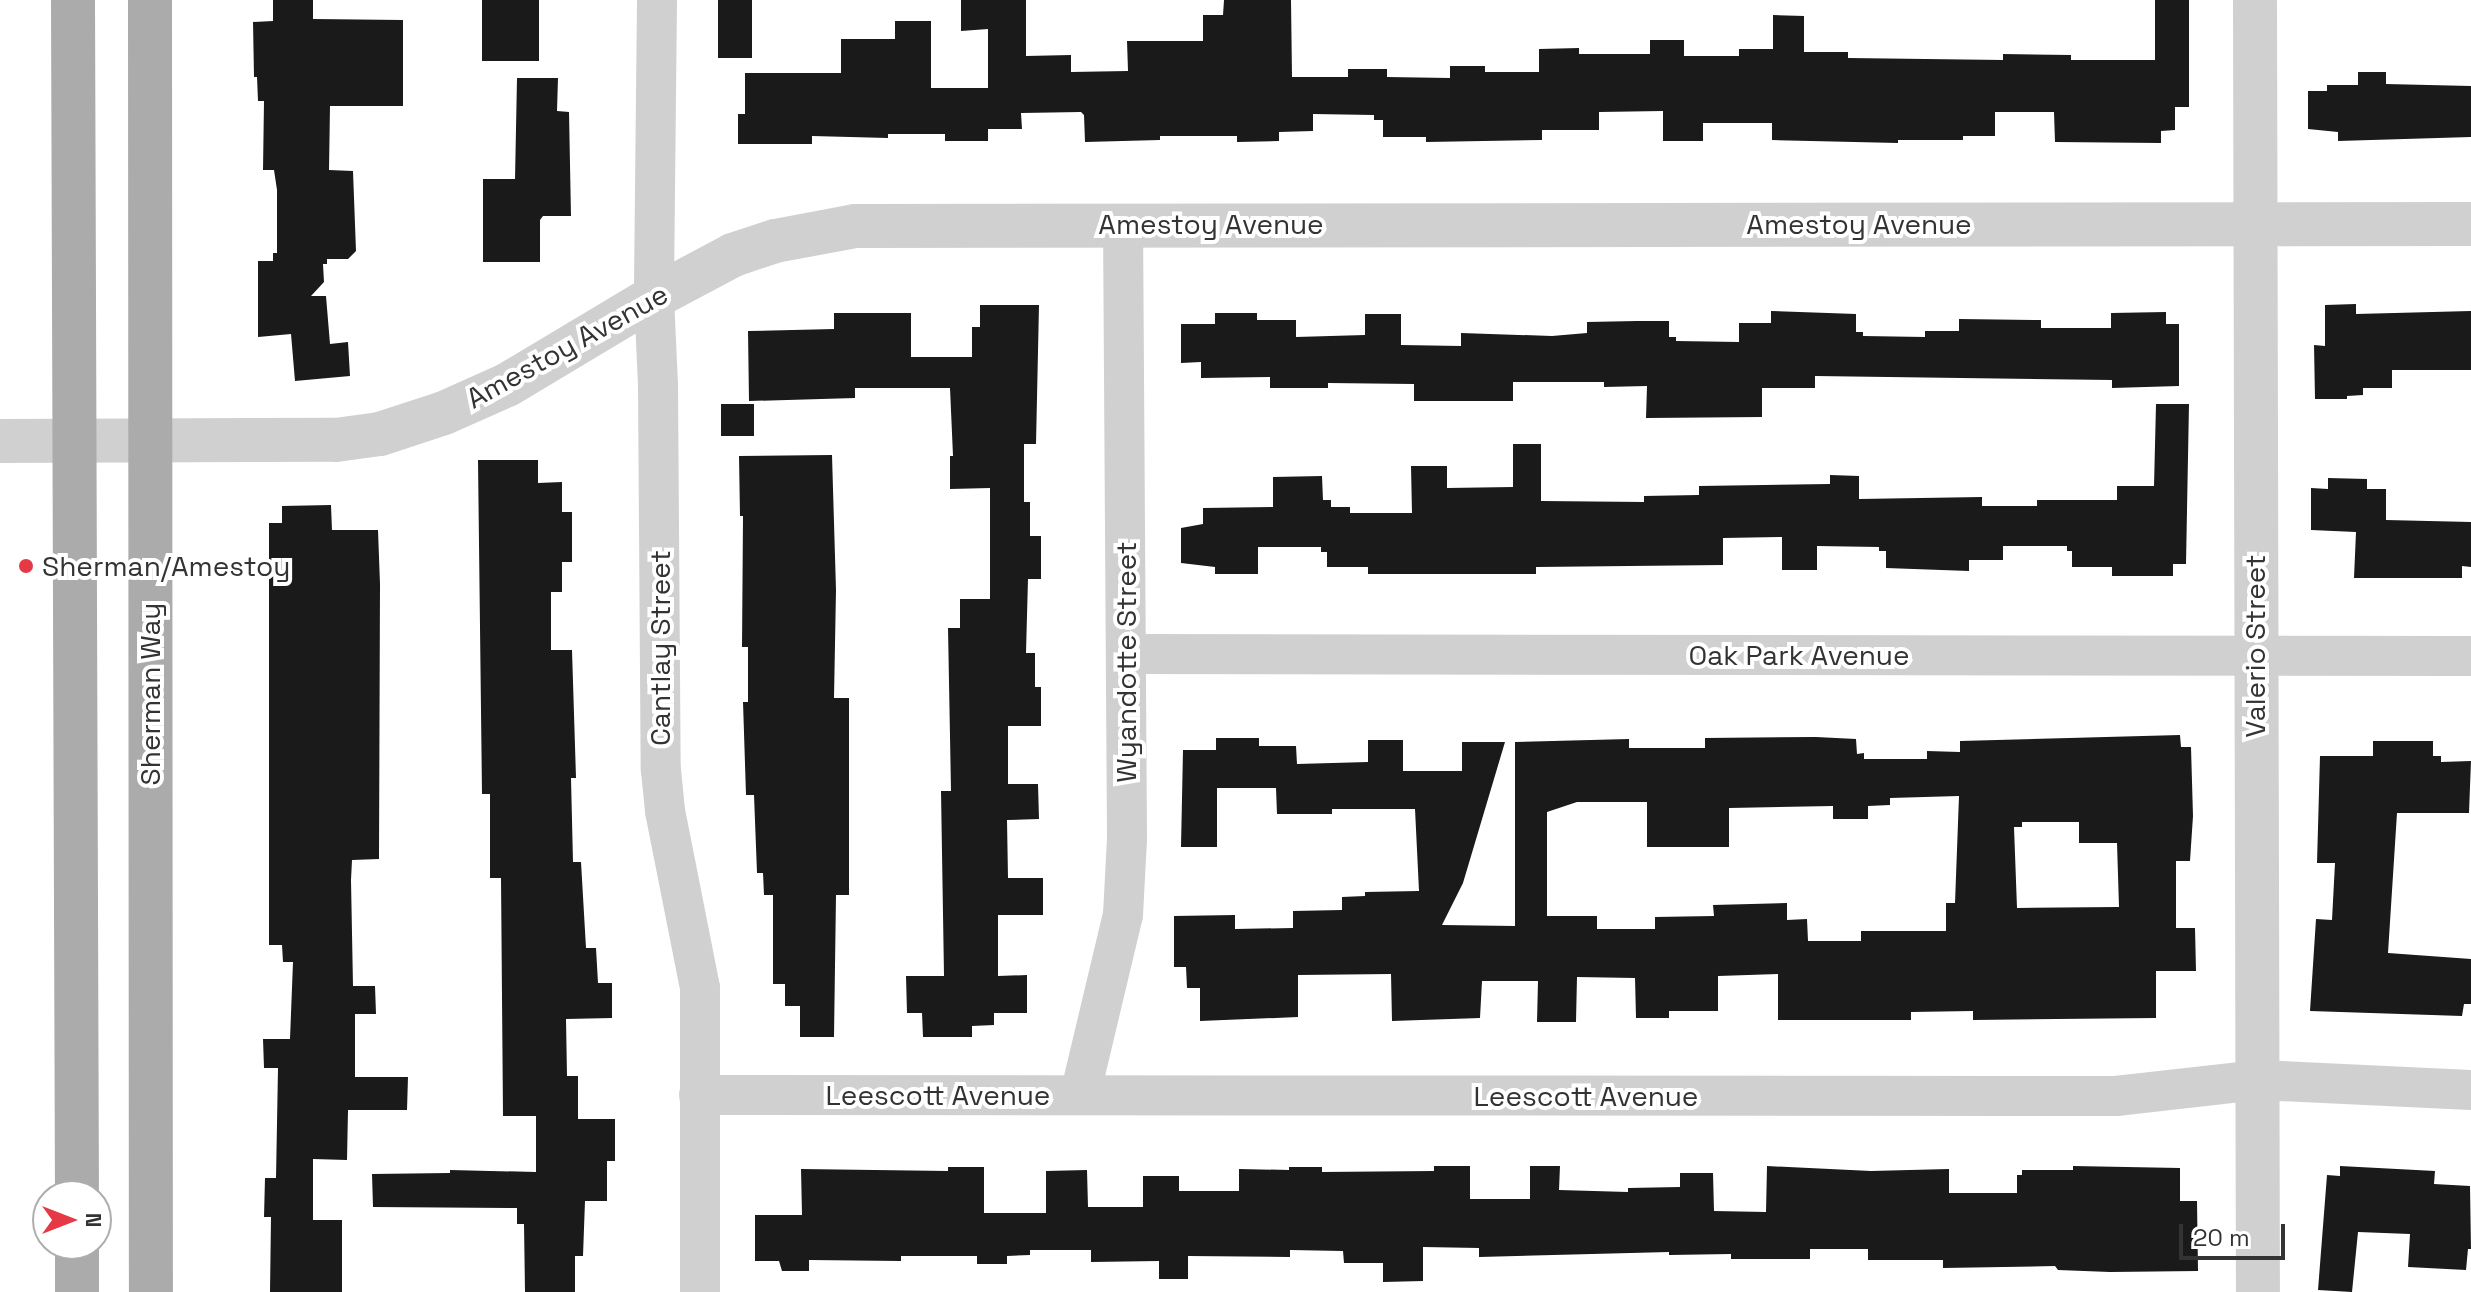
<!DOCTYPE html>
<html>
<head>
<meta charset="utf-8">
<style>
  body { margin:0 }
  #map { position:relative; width:2471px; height:1292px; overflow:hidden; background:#fff; font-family:"Space Grotesk",sans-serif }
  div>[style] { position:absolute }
  .building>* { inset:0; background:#1a1a1a; transform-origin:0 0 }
  .minor>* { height:40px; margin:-20px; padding:0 20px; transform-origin:20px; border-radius:20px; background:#d0d0d0 }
  .tertiary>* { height:44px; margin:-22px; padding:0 22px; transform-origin:22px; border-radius:22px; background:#d0d0d0 }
  .primary>* { height:44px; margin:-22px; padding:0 22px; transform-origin:22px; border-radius:22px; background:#ababab }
  .dots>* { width:22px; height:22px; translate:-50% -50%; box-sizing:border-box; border:4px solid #fff; border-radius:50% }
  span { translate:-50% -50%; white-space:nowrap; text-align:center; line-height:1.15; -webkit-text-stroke:8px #fff; paint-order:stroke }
  .street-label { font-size:28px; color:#333 }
  .poi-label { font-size:28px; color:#333 }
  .left { translate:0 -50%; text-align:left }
  .north { position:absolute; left:32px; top:1180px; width:80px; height:80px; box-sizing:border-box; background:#fff; border:2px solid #adadad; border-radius:50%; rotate:90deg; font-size:22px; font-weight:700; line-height:32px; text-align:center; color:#333 }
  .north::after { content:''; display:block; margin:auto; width:28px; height:36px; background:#e63946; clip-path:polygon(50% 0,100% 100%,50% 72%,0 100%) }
  .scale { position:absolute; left:2179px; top:1224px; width:106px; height:36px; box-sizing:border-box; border:4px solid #333; border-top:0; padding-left:10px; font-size:24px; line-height:28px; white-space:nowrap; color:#333; -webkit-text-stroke:6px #fff; paint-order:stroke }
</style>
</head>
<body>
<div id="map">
  <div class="building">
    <i style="clip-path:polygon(273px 0,313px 0,313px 19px,403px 20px,403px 106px,330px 106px,329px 170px,353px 171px,356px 251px,348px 259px,327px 259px,327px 264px,323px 264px,324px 282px,311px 296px,326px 296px,330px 344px,348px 342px,350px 376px,295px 381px,291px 334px,258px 337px,258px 261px,273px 261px,273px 253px,277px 253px,277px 190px,274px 170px,263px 170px,264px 101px,258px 101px,257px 77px,254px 77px,253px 22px,273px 21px)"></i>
    <i style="left:482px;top:0;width:57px;height:61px"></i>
    <i style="left:718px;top:0;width:34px;height:58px"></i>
    <i style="clip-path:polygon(961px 0,1026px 0,1026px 56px,1071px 55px,1071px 72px,1128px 71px,1127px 41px,1203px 41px,1203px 15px,1223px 15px,1224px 0,1291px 0,1292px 77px,1348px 77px,1348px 69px,1387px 69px,1387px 77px,1450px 78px,1450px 66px,1485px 66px,1485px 72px,1539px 72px,1539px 49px,1579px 48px,1579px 54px,1650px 54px,1650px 40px,1684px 40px,1684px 56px,1739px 56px,1739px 49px,1773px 49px,1773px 15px,1804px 16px,1804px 52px,1848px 52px,1848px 58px,2003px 60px,2003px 54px,2071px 55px,2071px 60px,2155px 60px,2155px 0,2189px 0,2189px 107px,2175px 107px,2175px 130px,2161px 131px,2161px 143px,2055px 142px,2054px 112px,1995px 112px,1995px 136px,1963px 136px,1963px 140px,1898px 140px,1898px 143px,1772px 140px,1772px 123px,1703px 123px,1703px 141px,1663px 141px,1663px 111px,1599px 112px,1599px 130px,1542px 130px,1542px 140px,1426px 142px,1426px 137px,1383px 137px,1383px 120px,1374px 120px,1374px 115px,1313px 114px,1313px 131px,1279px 132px,1279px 141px,1237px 142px,1237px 136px,1160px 136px,1160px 140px,1085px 142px,1084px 115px,1081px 112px,1021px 113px,1022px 129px,988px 129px,988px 141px,945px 141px,945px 134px,888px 134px,888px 138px,812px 136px,812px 144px,738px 144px,738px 114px,745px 114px,745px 73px,841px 73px,841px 39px,895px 39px,895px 21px,931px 21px,931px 88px,988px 88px,988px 29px,961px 31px)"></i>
    <i style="clip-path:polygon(2358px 72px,2386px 72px,2386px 84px,2471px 86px,2471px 137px,2338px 141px,2338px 132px,2308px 129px,2308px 91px,2327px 91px,2327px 85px,2358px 85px)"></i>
    <i style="clip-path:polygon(517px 78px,558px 78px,557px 111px,569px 112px,571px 216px,543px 216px,540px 220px,540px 262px,483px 262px,483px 179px,515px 179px)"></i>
    <i style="clip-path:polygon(2356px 304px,2356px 314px,2471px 311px,2471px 370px,2392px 370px,2392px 388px,2363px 388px,2363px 395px,2347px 396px,2347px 399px,2315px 399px,2314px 345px,2325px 346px,2325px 305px)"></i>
    <i style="clip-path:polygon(980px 305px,1039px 305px,1036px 444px,1024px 444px,1024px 502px,1030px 502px,1030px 536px,1041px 536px,1041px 579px,1028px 579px,1026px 653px,1035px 653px,1035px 687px,1041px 687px,1041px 726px,1008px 726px,1008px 784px,1038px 784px,1039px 819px,1007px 820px,1008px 878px,1043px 878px,1043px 915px,998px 915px,998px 976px,1027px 975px,1027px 1013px,994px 1013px,994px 1025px,972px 1026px,972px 1037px,923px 1037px,922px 1013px,907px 1013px,906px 976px,944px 976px,941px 791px,951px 791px,948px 628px,960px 628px,960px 599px,990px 599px,990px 488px,950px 489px,950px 456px,953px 456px,950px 388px,855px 388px,855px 398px,749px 401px,748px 331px,834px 329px,834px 313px,911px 313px,911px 357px,972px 357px,972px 327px,980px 327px)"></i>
    <i style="clip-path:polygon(1771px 311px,1856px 314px,1856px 332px,1863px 332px,1863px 336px,1925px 337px,1925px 331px,1959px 331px,1959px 319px,2041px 320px,2041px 328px,2111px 328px,2111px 313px,2166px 312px,2166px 324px,2179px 324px,2179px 386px,2112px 388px,2112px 380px,1815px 376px,1815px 388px,1762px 388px,1762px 417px,1646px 418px,1647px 386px,1604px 387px,1604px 382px,1513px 382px,1513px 401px,1414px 401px,1414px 384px,1328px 383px,1328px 388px,1270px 388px,1270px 377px,1201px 378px,1201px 362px,1181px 363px,1181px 324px,1215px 324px,1215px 313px,1257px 313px,1257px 320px,1296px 320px,1296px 337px,1365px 335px,1365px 314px,1401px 314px,1401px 345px,1461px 346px,1461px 333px,1552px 336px,1587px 333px,1587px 322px,1637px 321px,1669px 321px,1669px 337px,1676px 337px,1676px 341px,1739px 342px,1739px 323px,1771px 323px)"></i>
    <i style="left:721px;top:404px;width:33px;height:32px"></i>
    <i style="clip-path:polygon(2156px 404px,2189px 404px,2186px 564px,2173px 564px,2173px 576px,2112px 576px,2112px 567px,2072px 567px,2072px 551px,2067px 551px,2067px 546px,2003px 546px,2003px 560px,1969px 560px,1969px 571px,1886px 568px,1886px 551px,1879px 551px,1879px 547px,1817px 546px,1817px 570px,1782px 570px,1782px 537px,1723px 538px,1723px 565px,1536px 567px,1536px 574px,1368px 574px,1368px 567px,1327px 567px,1327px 552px,1321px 552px,1321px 547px,1258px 547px,1258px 574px,1215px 574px,1215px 567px,1181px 563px,1181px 528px,1203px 524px,1203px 508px,1273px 507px,1273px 477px,1322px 476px,1323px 500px,1331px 500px,1331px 507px,1350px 507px,1350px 513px,1412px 513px,1411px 466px,1447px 466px,1447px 488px,1513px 487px,1513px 444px,1541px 444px,1541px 501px,1644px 502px,1644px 496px,1699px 495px,1699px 486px,1830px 484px,1830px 475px,1859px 476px,1859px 499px,1982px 497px,1982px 506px,2037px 506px,2037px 500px,2117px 500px,2117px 486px,2154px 486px)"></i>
    <i style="clip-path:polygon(832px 455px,836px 590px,834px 698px,849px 698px,849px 895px,836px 895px,834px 1037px,800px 1037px,800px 1006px,785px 1006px,785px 984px,773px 984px,773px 895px,764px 895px,763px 873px,757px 873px,754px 795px,746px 795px,743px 702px,748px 702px,748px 647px,742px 647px,743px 516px,740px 516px,739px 456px)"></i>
    <i style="clip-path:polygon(478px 460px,538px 460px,538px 483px,562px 482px,562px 512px,572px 512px,572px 562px,562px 562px,562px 592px,551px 592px,551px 650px,572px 650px,576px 778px,571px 778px,573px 862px,581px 862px,586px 948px,596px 948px,598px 983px,612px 983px,612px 1018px,566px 1019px,567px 1076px,578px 1076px,578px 1119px,615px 1119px,615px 1161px,607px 1161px,607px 1201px,585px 1201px,583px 1256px,575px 1256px,575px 1292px,525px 1292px,524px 1224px,517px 1224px,517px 1208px,373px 1207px,372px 1174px,450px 1173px,450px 1170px,536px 1172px,536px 1116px,503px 1116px,501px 878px,490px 878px,490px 794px,482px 794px)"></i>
    <i style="clip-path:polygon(2328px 478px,2367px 479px,2367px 489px,2386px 489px,2386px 520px,2471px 522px,2471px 567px,2462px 566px,2462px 578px,2354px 578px,2356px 532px,2311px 530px,2311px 488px,2328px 489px)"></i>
    <i style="clip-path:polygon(331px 505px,332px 530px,378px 530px,380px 584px,379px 859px,352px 860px,351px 880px,353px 986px,375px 986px,376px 1014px,355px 1014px,355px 1077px,408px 1077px,407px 1110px,348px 1110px,347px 1160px,313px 1159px,313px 1220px,342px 1220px,342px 1292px,270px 1292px,271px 1217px,264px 1217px,265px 1178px,276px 1178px,278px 1068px,264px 1068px,263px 1039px,290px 1039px,293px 962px,283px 962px,282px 945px,269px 945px,269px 523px,282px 523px,282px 506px)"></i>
    <i style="clip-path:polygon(evenodd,2180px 735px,2181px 747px,2191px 747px,2193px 816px,2190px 861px,2176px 861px,2176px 928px,2195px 928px,2196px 971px,2156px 971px,2156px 1018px,1973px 1020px,1973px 1011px,1911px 1012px,1911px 1020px,1778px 1020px,1778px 974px,1718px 976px,1718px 1011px,1669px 1011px,1669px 1018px,1636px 1018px,1635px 978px,1577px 977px,1576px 1022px,1537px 1022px,1538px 981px,1482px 981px,1480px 1018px,1392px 1021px,1391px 974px,1298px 975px,1298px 1017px,1200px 1021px,1200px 988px,1187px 988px,1186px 967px,1174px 967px,1174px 916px,1235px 915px,1235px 929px,1293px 928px,1293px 911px,1342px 910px,1342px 897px,1365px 896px,1365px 892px,1419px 891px,1415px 809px,1332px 809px,1332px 814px,1277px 814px,1276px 788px,1217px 788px,1217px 847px,1181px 847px,1183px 750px,1216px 750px,1216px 738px,1259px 738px,1259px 746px,1296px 746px,1297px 764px,1368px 762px,1368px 740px,1403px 740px,1403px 771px,1462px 771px,1462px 742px,1505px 742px,1463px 883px,1442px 925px,1515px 926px,1515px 742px,1629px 739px,1629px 748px,1705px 748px,1705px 738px,1816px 737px,1856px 739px,1857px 754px,1864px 753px,1864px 759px,1927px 759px,1927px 751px,1960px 752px,1960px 741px,2180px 735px,1959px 796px,1955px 903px,1946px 903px,1946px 931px,1861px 931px,1861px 941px,1808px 941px,1807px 919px,1787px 920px,1787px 903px,1713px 905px,1714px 916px,1655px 917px,1655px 929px,1597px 929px,1597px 916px,1547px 916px,1547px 812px,1577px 802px,1647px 802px,1647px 847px,1729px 847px,1729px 808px,1833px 806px,1833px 819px,1868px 819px,1868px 806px,1890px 805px,1890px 798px,1959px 796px,2180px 735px,2022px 822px,2079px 822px,2079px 843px,2117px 843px,2119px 907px,2017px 908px,2014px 827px,2022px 827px,2022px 822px)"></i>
    <i style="clip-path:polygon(2373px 741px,2433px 741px,2433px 756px,2441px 756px,2441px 762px,2471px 761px,2469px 813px,2397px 813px,2388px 953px,2471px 959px,2471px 1004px,2464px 1004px,2462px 1016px,2310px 1011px,2316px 919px,2332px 920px,2335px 863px,2317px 863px,2320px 756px,2373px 756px)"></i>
    <i style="clip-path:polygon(1434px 1166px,1470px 1166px,1470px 1199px,1530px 1199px,1530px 1166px,1560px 1166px,1559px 1190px,1628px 1192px,1628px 1188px,1680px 1187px,1680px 1173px,1713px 1173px,1714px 1211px,1766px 1212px,1767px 1166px,1871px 1171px,1949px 1169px,1949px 1193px,2017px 1193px,2017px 1175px,2022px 1175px,2022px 1170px,2073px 1170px,2073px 1166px,2180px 1168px,2180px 1201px,2197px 1201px,2198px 1271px,2110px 1272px,2058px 1270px,2055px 1266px,1943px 1268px,1943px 1260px,1868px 1260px,1868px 1249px,1810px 1249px,1810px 1259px,1731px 1259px,1731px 1254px,1669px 1255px,1669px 1252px,1479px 1257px,1479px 1248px,1423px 1247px,1423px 1281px,1383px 1282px,1383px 1263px,1344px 1263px,1343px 1251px,1290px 1250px,1290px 1257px,1188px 1256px,1188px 1279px,1159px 1279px,1159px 1261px,1091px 1262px,1091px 1250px,1030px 1250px,1030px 1255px,1007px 1256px,1007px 1264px,977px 1264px,977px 1256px,901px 1256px,901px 1261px,809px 1260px,809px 1271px,782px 1271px,779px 1261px,755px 1261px,755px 1215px,802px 1215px,801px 1169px,948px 1171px,948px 1167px,984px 1167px,984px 1213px,1046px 1213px,1046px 1171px,1087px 1170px,1088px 1207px,1143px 1207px,1143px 1176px,1179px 1176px,1179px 1191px,1239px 1191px,1239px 1169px,1289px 1170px,1289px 1167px,1322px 1167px,1322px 1172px,1434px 1171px)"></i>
    <i style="clip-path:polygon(2340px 1166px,2435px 1171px,2434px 1184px,2470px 1186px,2471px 1249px,2468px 1249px,2466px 1270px,2408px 1267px,2410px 1234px,2358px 1232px,2352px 1292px,2318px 1290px,2327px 1175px,2340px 1176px)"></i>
  </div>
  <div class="minor">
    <i style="left:657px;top:0;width:297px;rotate:90.6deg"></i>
    <i style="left:654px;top:297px;width:88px;rotate:87.4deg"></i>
    <i style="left:658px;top:385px;width:385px;rotate:89.6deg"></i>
    <i style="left:661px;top:770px;width:41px;rotate:84.4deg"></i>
    <i style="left:665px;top:811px;width:180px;rotate:78.8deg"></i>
    <i style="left:700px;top:988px;width:304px;rotate:90deg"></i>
    <i style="left:1126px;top:654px;width:1345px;rotate:0.09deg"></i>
    <i style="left:699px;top:1095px;width:1417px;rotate:0.04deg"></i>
    <i style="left:2116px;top:1096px;width:144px;rotate:-6.4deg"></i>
    <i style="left:2259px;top:1080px;width:212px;rotate:2.7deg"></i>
    <i style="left:1080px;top:1095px;width:185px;rotate:-76.6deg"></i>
    <i style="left:1123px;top:915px;width:76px;rotate:-87deg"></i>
    <i style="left:1127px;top:839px;width:615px;rotate:-90.37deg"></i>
  </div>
  <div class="tertiary">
    <i style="left:2255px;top:0;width:1292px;rotate:89.87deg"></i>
    <i style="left:0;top:441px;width:336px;rotate:-0.2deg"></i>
    <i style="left:336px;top:440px;width:44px;rotate:-7.8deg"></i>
    <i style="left:380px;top:434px;width:67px;rotate:-18.2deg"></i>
    <i style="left:444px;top:413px;width:69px;rotate:-24deg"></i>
    <i style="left:507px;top:385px;width:171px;rotate:-30.9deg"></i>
    <i style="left:654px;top:297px;width:89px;rotate:-28deg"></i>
    <i style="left:733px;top:255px;width:44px;rotate:-18.4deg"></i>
    <i style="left:775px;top:241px;width:81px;rotate:-10.6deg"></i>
    <i style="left:855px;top:226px;width:1616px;rotate:-0.07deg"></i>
  </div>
  <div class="primary">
    <i style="left:73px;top:0;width:1196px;rotate:89.81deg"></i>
    <i style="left:150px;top:0;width:1292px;rotate:89.96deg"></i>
    <i style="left:77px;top:1244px;width:48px;rotate:90deg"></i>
  </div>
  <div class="dots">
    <i style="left:26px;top:566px;background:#e63946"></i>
  </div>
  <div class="street-label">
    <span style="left:1211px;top:224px">Amestoy Avenue</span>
    <span style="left:1859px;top:224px">Amestoy Avenue</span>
    <span style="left:567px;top:346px;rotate:-29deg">Amestoy Avenue</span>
    <span style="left:2255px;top:646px;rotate:-90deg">Valerio Street</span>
    <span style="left:660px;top:648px;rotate:-90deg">Cantlay Street</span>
    <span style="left:1799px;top:655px">Oak Park Avenue</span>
    <span style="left:1126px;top:662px;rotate:-90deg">Wyandotte Street</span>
    <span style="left:150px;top:694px;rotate:-90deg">Sherman Way</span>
    <span style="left:938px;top:1095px">Leescott Avenue</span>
    <span style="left:1586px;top:1096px">Leescott Avenue</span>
  </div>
  <div class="poi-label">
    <span class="left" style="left:42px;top:566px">Sherman/Amestoy</span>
  </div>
  <div class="north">N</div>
  <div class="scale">20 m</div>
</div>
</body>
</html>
